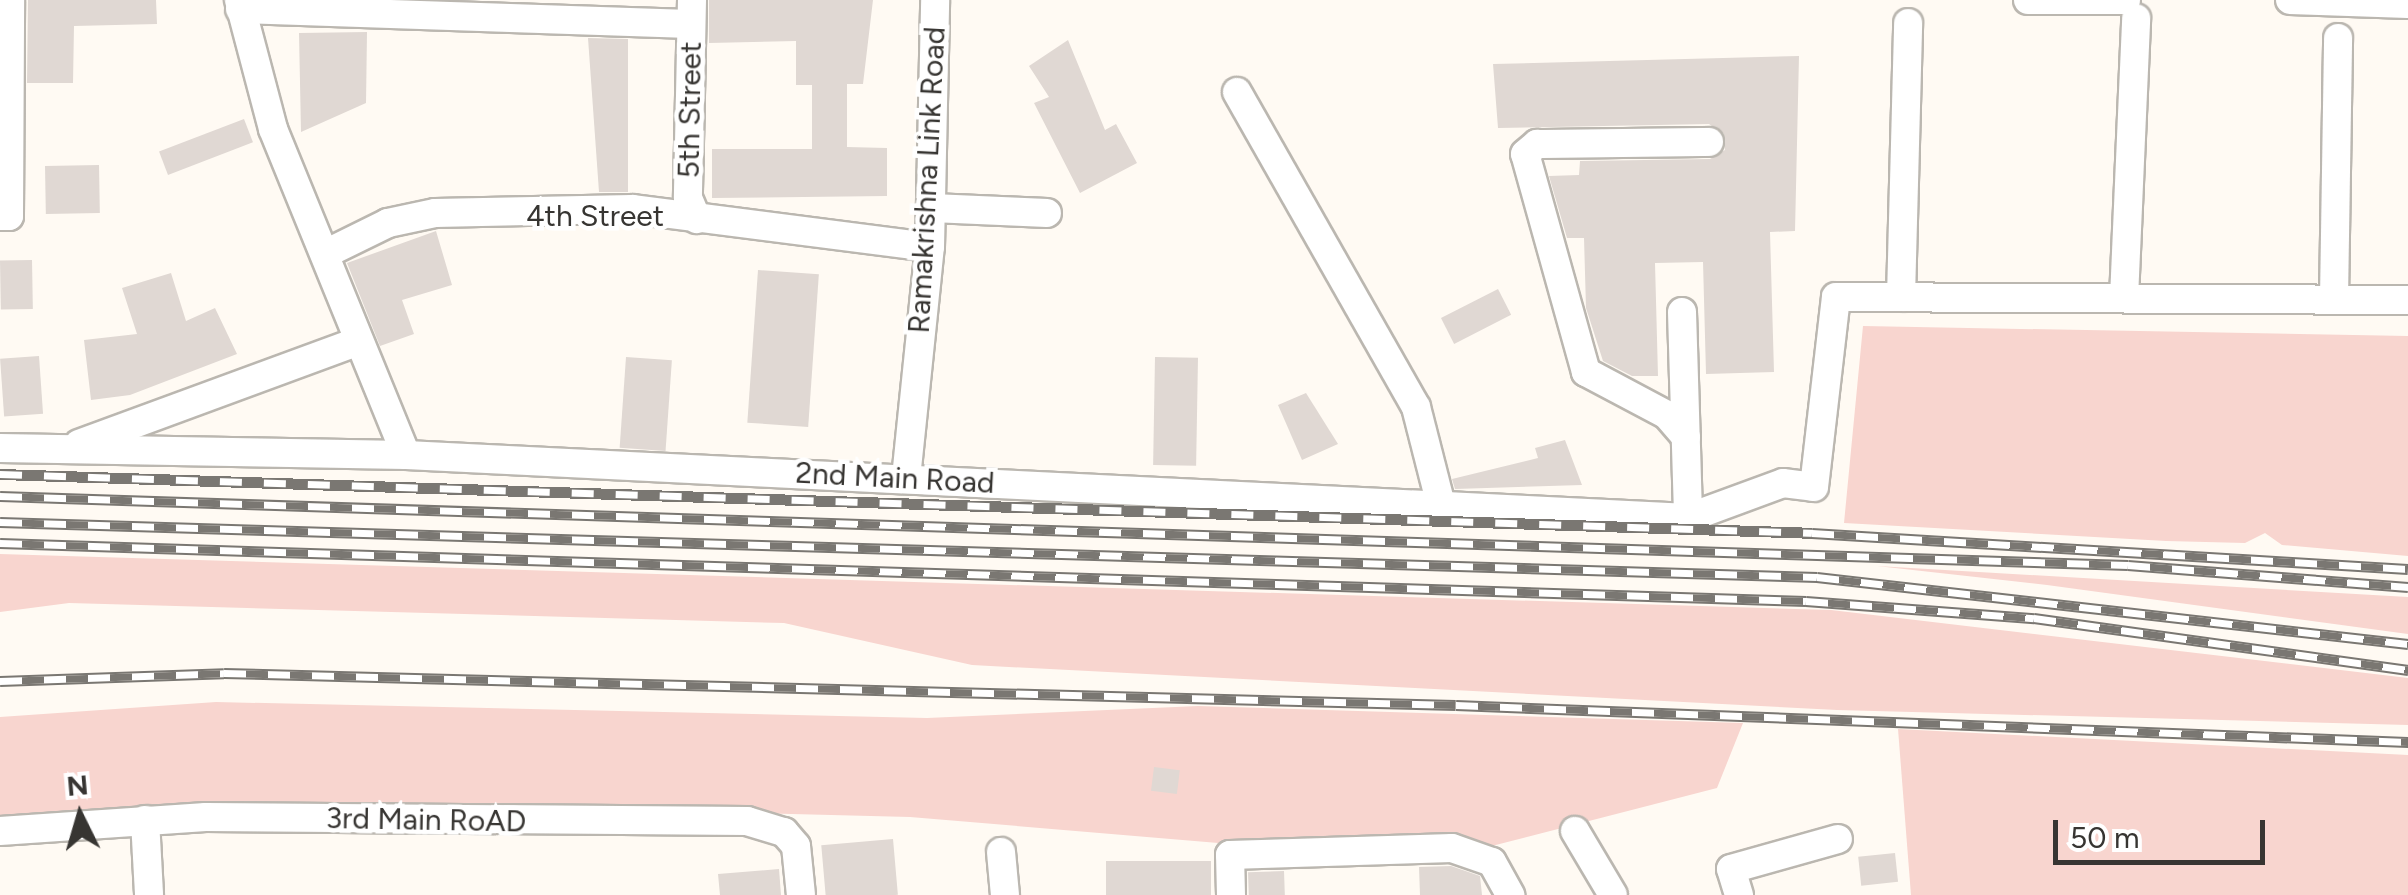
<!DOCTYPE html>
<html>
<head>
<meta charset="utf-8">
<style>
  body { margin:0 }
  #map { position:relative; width:2408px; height:895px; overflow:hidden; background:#fffaf3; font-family:Figtree,sans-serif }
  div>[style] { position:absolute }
  .green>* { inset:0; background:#f8d5cf }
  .building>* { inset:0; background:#e0d8d3; transform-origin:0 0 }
  .roads { filter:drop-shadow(2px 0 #bbb7b0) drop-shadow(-2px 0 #bbb7b0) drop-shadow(0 2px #bbb7b0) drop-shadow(0 -2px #bbb7b0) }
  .minor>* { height:28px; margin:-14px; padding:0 14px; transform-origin:14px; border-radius:14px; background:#fff }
  .rail>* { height:11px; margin-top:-5.5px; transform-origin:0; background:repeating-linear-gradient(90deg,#fff 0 22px,#7a7772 0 44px); box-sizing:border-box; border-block:2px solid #7a7772 }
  span { translate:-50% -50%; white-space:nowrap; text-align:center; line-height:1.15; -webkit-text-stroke:9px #fff; paint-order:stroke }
  .street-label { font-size:30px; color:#373532 }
  .north { position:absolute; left:30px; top:765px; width:100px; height:100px; -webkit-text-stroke:8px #fff; paint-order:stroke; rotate:355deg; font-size:28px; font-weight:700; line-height:40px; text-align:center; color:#373532 }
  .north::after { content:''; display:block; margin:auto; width:35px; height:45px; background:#373532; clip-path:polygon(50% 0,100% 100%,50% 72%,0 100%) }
  .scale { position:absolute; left:2053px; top:820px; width:212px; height:45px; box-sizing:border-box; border:5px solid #373532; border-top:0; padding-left:12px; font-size:30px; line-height:35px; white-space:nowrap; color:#373532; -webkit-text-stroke:8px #fff; paint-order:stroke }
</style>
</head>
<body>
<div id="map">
  <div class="green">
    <i style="clip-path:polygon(1863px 326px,2408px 336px,2408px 556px,2282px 545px,2265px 533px,2245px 543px,2166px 541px,1844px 523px)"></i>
    <i style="clip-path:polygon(0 554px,1831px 610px,2408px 678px,2408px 725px,1837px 710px,972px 665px,784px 623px,69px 603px,0 612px)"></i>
    <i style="clip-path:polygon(1877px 566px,2408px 597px,2408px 634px,2047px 585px)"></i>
    <i style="clip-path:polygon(216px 702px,927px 718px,1198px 706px,1743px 723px,1717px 788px,1484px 848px,1242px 845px,910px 817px,671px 811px,205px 804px,0 821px,0 717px)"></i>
    <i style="clip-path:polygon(1898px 729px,2408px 755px,2408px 895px,1911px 895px)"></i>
  </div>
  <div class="building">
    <i style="clip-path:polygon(28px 0,156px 0,157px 24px,74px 26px,73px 83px,27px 83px)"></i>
    <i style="clip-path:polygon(709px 0,873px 0,863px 84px,847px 84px,847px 147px,887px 148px,887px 196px,712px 198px,712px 149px,812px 149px,812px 85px,796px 85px,796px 41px,709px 43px)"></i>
    <i style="clip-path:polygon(367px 32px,366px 103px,301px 132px,299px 33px)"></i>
    <i style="clip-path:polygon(588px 38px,628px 39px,628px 192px,599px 192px)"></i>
    <i style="clip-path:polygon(1068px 40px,1105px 130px,1116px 124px,1137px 163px,1080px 193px,1034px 103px,1049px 97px,1029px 66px)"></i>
    <i style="clip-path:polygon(1799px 56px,1795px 231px,1770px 232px,1774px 372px,1706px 374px,1703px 262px,1655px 263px,1658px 376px,1632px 376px,1603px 361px,1586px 308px,1584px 238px,1567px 238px,1549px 176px,1579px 175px,1580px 161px,1710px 159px,1725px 150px,1724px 134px,1709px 124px,1498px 128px,1493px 64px)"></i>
    <i style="left:244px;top:119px;width:25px;height:91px;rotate:69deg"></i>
    <i style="left:99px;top:165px;width:48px;height:54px;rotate:89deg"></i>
    <i style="clip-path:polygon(436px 231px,452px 285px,402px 300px,414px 334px,380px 346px,347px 263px)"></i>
    <i style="left:32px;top:260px;width:49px;height:32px;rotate:89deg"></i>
    <i style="left:758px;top:270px;width:61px;height:153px;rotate:4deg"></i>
    <i style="clip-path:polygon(171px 273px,186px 321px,215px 308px,237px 354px,130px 395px,91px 400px,84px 340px,137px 334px,122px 288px)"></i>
    <i style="left:1498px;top:289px;width:29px;height:64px;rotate:63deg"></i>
    <i style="left:39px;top:356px;width:58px;height:39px;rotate:86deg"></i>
    <i style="left:626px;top:357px;width:46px;height:91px;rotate:4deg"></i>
    <i style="left:1155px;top:357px;width:43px;height:108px;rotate:1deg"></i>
    <i style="clip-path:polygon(1306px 393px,1338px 444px,1302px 460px,1278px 405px)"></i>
    <i style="clip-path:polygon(1565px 440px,1582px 485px,1455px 489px,1452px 479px,1538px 458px,1535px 448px)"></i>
    <i style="left:1154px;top:767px;width:26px;height:24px;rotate:7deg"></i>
    <i style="left:893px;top:839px;width:56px;height:72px;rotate:85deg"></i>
    <i style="left:1895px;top:853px;width:29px;height:37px;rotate:84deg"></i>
    <i style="left:1106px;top:861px;width:105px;height:34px"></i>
    <i style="clip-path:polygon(1451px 866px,1480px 876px,1482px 895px,1420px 895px,1419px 867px)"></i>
    <i style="clip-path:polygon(779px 869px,781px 895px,720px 895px,718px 874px)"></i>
    <i style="left:1284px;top:871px;width:24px;height:36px;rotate:88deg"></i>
  </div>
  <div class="roads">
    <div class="minor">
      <i style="left:239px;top:0;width:133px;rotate:75.2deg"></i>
      <i style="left:273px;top:129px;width:352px;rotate:67.8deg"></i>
      <i style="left:692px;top:0;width:198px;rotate:91.2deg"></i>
      <i style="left:688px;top:198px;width:23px;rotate:67deg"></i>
      <i style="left:2028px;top:0;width:98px"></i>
      <i style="left:2290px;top:0;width:118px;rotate:1.9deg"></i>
      <i style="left:240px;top:9px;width:451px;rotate:1.9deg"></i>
      <i style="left:1237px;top:92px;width:362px;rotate:60.4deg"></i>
      <i style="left:1416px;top:407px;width:105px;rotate:75.7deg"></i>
      <i style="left:932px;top:208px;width:115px;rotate:2.5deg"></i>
      <i style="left:0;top:216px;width:9px"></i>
      <i style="left:9px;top:216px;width:216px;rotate:-89.7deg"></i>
      <i style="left:325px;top:254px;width:70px;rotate:-26.2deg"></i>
      <i style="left:388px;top:223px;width:48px;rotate:-12deg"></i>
      <i style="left:435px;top:213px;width:197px;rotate:-1.2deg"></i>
      <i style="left:632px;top:209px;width:300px;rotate:7.3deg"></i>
      <i style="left:1901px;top:297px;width:274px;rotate:-88.5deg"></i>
      <i style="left:2124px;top:298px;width:280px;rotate:-87.5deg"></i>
      <i style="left:2334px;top:299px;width:261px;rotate:-89.1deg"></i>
      <i style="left:1682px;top:312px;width:206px;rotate:88.3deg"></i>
      <i style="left:1686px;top:437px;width:29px;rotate:-131deg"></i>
      <i style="left:1667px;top:415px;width:92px;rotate:-152deg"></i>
      <i style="left:1586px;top:372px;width:226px;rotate:-105.6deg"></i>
      <i style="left:1525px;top:154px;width:16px;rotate:-40deg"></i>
      <i style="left:1537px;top:144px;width:172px;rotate:-0.7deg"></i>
      <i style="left:79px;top:444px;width:298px;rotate:-20.2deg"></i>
      <i style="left:0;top:448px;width:406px;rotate:1deg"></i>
      <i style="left:406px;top:455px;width:1284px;rotate:2.81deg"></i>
      <i style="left:1688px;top:518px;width:101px;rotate:-20.2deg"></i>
      <i style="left:1783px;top:483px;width:31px;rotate:7deg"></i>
      <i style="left:1814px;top:487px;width:191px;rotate:-83.4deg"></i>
      <i style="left:1836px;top:297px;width:572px;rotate:0.3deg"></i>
      <i style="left:906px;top:478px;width:232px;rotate:-84.1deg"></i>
      <i style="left:930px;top:247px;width:247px;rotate:-88.8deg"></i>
      <i style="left:145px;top:820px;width:75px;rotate:86.9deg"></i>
      <i style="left:0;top:831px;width:206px;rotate:-3.9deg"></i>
      <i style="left:206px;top:817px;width:541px;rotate:0.42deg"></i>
      <i style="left:747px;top:821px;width:39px;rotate:17deg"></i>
      <i style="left:784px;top:832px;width:18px;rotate:49deg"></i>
      <i style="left:796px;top:846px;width:49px;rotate:84.2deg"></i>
      <i style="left:1575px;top:831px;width:74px;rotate:59.3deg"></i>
      <i style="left:1001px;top:852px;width:43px;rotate:84.7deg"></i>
      <i style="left:1231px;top:895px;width:40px;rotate:-91.4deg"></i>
      <i style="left:1230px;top:855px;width:222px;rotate:-1.8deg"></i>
      <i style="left:1452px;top:848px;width:42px;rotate:19.3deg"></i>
      <i style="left:1492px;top:862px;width:38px;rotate:61deg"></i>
      <i style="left:1739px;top:895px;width:27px;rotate:-107deg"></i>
      <i style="left:1731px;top:869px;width:111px;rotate:-15.7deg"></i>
    </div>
  </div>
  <div class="rail">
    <i style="left:0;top:474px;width:1813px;rotate:1.86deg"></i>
    <i style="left:1812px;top:533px;width:597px;rotate:3.46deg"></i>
    <i style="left:0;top:496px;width:2129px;rotate:1.86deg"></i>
    <i style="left:2128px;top:565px;width:281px;rotate:4.5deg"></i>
    <i style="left:0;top:522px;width:1818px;rotate:1.73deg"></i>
    <i style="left:1817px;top:577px;width:595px;rotate:6.47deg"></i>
    <i style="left:0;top:543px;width:1807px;rotate:1.84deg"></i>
    <i style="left:1806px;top:601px;width:229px;rotate:4.3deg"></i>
    <i style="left:2034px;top:618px;width:378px;rotate:7.9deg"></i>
    <i style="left:0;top:681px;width:224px;rotate:-2deg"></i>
    <i style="left:224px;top:673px;width:1232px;rotate:1.49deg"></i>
    <i style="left:1456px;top:705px;width:953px;rotate:2.23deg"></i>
  </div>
  <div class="street-label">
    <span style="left:690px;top:110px;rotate:-89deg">5th Street</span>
    <span style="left:927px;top:180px;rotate:-87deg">Ramakrishna Link Road</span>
    <span style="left:595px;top:216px">4th Street</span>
    <span style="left:895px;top:478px;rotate:3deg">2nd Main Road</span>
    <span style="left:426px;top:820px;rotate:1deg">3rd Main RoAD</span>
  </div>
  <div class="north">N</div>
  <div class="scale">50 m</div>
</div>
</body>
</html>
